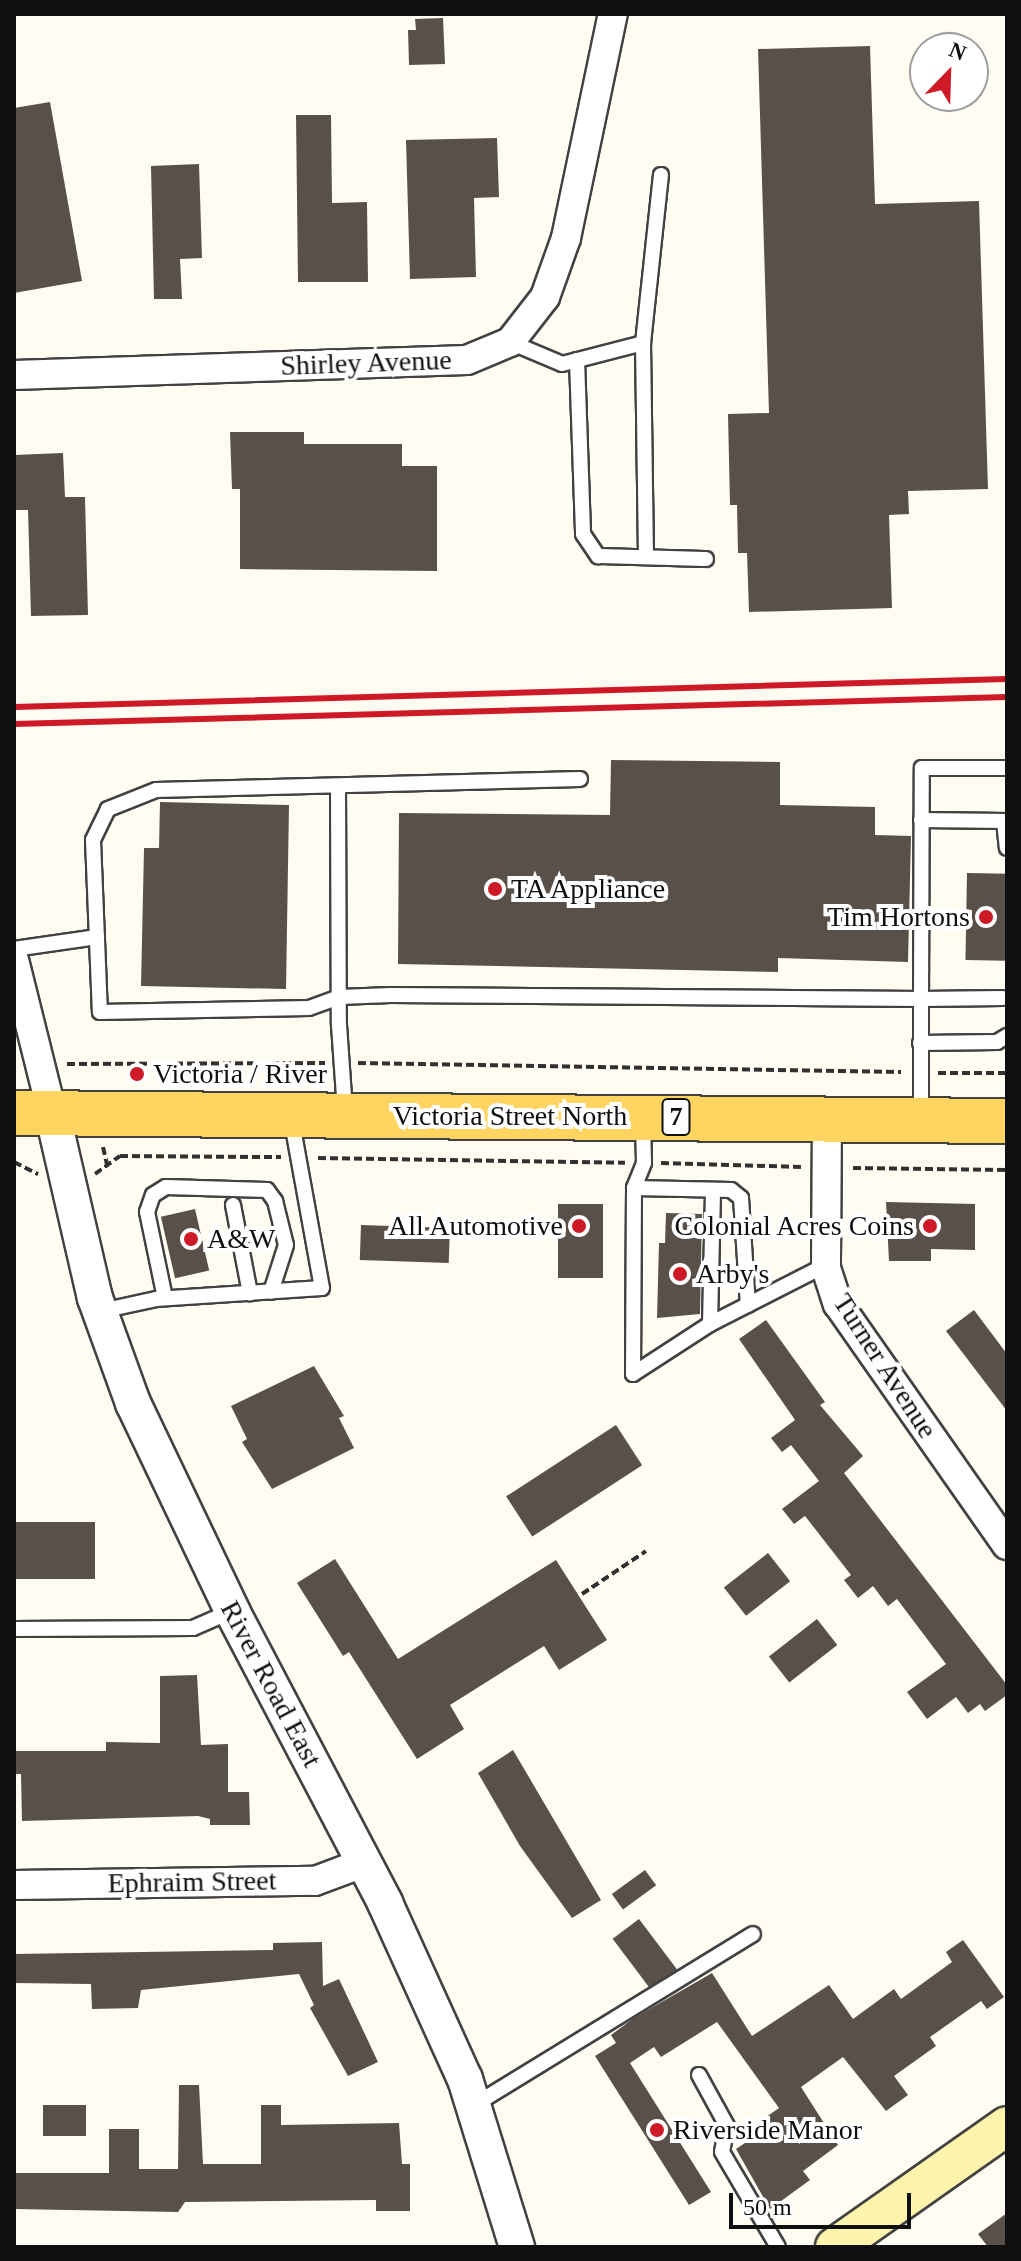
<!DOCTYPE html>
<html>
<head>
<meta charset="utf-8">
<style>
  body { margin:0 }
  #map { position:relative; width:1021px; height:2261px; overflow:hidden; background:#fffcf1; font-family:"Times New Roman",serif }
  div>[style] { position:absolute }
  .building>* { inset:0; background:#59504a; transform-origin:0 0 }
  .path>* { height:4px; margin-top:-2px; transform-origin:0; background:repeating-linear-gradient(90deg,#313131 0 8px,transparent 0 12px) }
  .roads { filter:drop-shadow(2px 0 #424242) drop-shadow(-2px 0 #424242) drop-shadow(0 2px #424242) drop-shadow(0 -2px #424242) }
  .service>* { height:14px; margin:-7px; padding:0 7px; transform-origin:7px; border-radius:7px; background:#fff }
  .minor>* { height:28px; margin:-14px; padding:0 14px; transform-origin:14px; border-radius:14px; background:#fff }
  .tertiary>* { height:34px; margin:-17px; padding:0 17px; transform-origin:17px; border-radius:17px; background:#fff }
  .secondary>* { height:38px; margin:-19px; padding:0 19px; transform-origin:19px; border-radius:19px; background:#fff4ac }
  .primary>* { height:44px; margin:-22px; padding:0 22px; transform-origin:22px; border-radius:22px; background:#ffd461 }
  .rail>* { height:6px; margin:-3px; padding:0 3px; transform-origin:3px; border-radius:3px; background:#ce1926 }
  .dots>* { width:22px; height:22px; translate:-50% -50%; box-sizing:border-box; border:4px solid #fff; border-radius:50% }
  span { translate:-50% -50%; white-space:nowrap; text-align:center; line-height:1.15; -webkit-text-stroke:8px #fff; paint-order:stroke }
  .shield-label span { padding:2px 6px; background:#fff; border:2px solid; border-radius:6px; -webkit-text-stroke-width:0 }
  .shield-label { font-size:26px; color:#0f0f0f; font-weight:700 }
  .street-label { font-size:28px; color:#0f0f0f }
  .poi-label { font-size:28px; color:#0f0f0f }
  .left { translate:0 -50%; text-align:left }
  .right { translate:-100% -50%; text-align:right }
  .frame { position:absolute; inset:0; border:16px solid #0f0f0f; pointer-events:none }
  .north { position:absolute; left:909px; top:32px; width:80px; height:80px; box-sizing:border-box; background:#fff; border:2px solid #9f9f9f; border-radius:50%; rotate:23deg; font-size:22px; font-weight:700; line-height:32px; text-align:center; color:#0f0f0f }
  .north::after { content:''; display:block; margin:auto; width:28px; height:36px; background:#ce1926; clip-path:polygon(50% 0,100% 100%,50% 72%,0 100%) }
  .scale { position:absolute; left:729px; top:2193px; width:182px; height:36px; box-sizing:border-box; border:4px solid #0f0f0f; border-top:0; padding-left:10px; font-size:24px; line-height:28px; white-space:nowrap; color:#0f0f0f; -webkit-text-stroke:6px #fff; paint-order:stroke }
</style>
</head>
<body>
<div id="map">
  <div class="building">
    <i style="clip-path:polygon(443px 18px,445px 64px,409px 65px,408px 30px,416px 30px,415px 19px)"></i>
    <i style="clip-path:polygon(870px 46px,875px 204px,979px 201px,988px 489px,908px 491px,909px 514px,889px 515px,892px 608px,749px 612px,747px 553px,738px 553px,737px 505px,730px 505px,728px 414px,769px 413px,758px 49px)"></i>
    <i style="clip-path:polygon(50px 102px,82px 281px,14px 293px,14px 108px)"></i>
    <i style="clip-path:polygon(296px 115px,331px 115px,332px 203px,367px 202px,368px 282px,298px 282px)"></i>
    <i style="clip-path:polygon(497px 138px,499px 197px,474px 198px,476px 277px,410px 279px,406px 140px)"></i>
    <i style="clip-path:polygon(199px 164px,202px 258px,180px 259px,182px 299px,154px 299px,151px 166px)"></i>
    <i style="clip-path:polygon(230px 432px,304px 432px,304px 444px,402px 444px,402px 466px,437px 466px,437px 571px,240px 569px,240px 489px,232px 489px)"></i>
    <i style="clip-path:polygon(63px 453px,65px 497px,85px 497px,88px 615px,31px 616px,28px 510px,14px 510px,14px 455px)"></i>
    <i style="clip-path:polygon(611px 760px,780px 762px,780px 805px,875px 807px,875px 835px,911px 836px,908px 962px,778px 958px,778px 972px,398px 964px,399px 813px,610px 815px)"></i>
    <i style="clip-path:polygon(160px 802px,289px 805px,286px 989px,141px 986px,144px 848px,159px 848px)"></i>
    <i style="left:967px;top:873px;width:40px;height:87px;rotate:1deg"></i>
    <i style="clip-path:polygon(886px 1202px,975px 1204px,975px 1250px,931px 1249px,931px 1261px,889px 1261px)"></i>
    <i style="left:558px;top:1204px;width:45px;height:74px"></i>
    <i style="left:195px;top:1209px;width:63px;height:35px;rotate:77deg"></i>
    <i style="clip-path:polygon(666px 1213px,702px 1214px,700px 1314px,657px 1318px,659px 1243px,665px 1243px)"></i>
    <i style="left:361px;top:1225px;width:89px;height:35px;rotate:2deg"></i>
    <i style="clip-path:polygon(974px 1310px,1007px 1354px,1007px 1411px,946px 1331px)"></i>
    <i style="clip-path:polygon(766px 1320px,825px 1402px,820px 1405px,863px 1456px,844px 1473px,1007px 1685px,1007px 1695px,985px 1711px,980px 1704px,968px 1713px,956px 1697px,927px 1719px,907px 1692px,946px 1664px,897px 1599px,888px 1606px,873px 1586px,858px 1598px,844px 1580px,851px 1575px,805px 1516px,794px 1524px,782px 1509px,819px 1481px,791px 1445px,782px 1452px,771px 1438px,795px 1420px,739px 1339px)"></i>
    <i style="clip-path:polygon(314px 1366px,344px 1416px,339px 1418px,354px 1448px,272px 1489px,242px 1442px,247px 1439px,231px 1406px)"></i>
    <i style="left:616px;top:1425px;width:48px;height:131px;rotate:57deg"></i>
    <i style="left:14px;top:1522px;width:81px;height:57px"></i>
    <i style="left:768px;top:1553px;width:36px;height:56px;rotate:52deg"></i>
    <i style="clip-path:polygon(335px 1559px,398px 1659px,556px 1560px,607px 1640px,559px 1670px,544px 1646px,450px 1705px,464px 1729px,417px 1759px,349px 1652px,343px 1656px,297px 1583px)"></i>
    <i style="left:817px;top:1619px;width:33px;height:61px;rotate:52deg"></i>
    <i style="clip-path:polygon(197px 1675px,201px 1745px,228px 1744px,228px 1792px,249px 1792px,250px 1825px,210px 1825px,210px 1819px,198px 1816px,22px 1821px,21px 1774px,14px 1774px,14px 1751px,106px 1751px,106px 1742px,160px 1743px,160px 1676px)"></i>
    <i style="clip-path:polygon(513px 1750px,601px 1900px,572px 1918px,520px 1846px,478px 1773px)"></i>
    <i style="left:645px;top:1870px;width:19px;height:41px;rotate:54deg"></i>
    <i style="left:639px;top:1919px;width:63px;height:33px;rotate:53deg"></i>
    <i style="clip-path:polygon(963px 1940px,1004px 1997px,987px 2009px,981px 2001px,930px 2037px,936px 2046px,894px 2076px,908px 2095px,886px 2111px,843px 2057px,801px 2087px,838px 2145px,803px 2171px,810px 2180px,770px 2209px,736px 2149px,748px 2141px,742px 2134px,779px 2108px,717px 2022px,661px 2057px,654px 2047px,630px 2063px,711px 2192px,689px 2205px,595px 2056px,616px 2043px,611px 2035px,634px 2018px,712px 1973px,752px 2036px,829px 1985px,853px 2019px,894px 1989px,901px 1999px,952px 1962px,946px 1952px)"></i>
    <i style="clip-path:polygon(322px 1942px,323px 1986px,339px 1979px,378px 2062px,348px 2076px,310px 2008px,314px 2005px,299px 1974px,141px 1990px,138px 2008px,92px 2009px,91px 1984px,14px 1983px,14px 1954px,273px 1950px,273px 1943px)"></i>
    <i style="clip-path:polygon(179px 2085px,199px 2085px,203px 2164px,261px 2164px,261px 2105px,281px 2105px,281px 2125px,399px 2123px,402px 2164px,410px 2164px,410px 2211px,376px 2211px,376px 2200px,185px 2202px,178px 2212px,14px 2209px,14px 2173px,109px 2173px,109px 2129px,139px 2129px,139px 2169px,178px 2169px)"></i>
    <i style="left:43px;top:2105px;width:43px;height:31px"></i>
    <i style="clip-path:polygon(1007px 2213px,1007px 2247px,988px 2247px,978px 2234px)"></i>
  </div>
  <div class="path">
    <i style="left:358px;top:1063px;width:543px;rotate:0.95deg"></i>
    <i style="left:67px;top:1064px;width:258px;rotate:-0.2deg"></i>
    <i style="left:938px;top:1073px;width:69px"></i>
    <i style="left:103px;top:1147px;width:18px;rotate:77deg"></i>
    <i style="left:318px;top:1158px;width:307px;rotate:0.9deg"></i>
    <i style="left:14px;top:1162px;width:27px;rotate:27deg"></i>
    <i style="left:661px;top:1163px;width:140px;rotate:1.6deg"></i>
    <i style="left:853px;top:1168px;width:154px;rotate:0.7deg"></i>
    <i style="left:95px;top:1174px;width:31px;rotate:-36deg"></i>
    <i style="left:120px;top:1156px;width:161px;rotate:0.4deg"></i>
    <i style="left:582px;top:1594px;width:77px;rotate:-33.9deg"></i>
  </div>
  <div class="roads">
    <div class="service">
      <i style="left:510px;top:342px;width:56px;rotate:22.9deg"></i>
      <i style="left:562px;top:364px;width:84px;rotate:-14.5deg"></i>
      <i style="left:643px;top:343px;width:169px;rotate:-83.9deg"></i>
      <i style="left:643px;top:343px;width:214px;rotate:89.2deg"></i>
      <i style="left:577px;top:360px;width:174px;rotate:88deg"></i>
      <i style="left:583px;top:534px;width:27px;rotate:56deg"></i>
      <i style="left:598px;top:556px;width:108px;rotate:1.6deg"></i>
      <i style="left:580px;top:779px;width:424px;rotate:178.5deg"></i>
      <i style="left:156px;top:790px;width:52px;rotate:158.4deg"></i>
      <i style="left:108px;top:809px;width:34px;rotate:116deg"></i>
      <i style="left:93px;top:840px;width:172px;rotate:87.7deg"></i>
      <i style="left:100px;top:1012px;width:209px;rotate:-1.1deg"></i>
      <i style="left:309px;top:1008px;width:32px;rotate:-20deg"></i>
      <i style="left:339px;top:997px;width:52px;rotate:-2.2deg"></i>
      <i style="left:391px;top:995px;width:530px;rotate:0.43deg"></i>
      <i style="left:921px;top:999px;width:116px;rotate:90deg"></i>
      <i style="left:338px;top:786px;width:239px;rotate:89.8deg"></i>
      <i style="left:339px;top:1025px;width:85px;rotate:86deg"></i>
      <i style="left:921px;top:820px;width:86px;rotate:0.7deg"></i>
      <i style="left:1004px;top:821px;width:27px;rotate:84deg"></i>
      <i style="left:14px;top:949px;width:84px;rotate:-8.2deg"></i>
      <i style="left:1003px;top:998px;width:82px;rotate:179.3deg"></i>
      <i style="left:921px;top:999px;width:231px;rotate:-89.8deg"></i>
      <i style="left:922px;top:768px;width:85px"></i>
      <i style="left:920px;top:1043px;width:77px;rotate:-0.7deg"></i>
      <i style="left:997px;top:1042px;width:12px;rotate:-31deg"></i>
      <i style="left:643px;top:1122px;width:41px;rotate:88.6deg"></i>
      <i style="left:644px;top:1163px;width:27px;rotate:112deg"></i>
      <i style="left:634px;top:1188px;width:186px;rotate:90.3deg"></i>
      <i style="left:633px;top:1374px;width:92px;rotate:-33deg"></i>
      <i style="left:710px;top:1324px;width:130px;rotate:-27deg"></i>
      <i style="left:634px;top:1188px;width:97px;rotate:1.2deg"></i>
      <i style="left:731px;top:1190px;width:13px;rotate:39deg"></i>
      <i style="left:741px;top:1198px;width:107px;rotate:86.3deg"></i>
      <i style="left:233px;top:1205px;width:90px;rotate:79.1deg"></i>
      <i style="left:165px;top:1298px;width:88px;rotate:-101.8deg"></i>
      <i style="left:147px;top:1212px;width:18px;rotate:-71deg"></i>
      <i style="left:153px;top:1195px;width:15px;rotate:-32deg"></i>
      <i style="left:166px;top:1187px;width:101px;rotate:1.7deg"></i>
      <i style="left:267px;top:1190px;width:14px;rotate:54deg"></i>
      <i style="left:275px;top:1201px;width:45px;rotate:76deg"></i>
      <i style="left:286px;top:1245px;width:49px;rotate:107.7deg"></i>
      <i style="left:101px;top:1311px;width:56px;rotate:-12.3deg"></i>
      <i style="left:156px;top:1299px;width:166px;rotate:-3.8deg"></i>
      <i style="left:322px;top:1288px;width:173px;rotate:-100.3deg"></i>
      <i style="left:710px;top:1324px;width:133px;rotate:-88.7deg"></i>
      <i style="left:14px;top:1629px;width:179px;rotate:-0.3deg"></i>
      <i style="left:193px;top:1628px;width:43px;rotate:-23.6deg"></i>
      <i style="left:699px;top:2075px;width:58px;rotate:61.2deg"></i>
      <i style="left:727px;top:2126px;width:26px;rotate:101deg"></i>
      <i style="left:722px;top:2152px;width:110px;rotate:59.5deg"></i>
      <i style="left:474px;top:2105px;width:327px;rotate:-31.5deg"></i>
    </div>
    <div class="minor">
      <i style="left:14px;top:375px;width:453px;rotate:-1.9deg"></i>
      <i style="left:467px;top:360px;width:47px;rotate:-22.7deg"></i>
      <i style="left:510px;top:342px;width:57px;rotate:-52.1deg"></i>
      <i style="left:545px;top:297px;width:63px;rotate:-70.4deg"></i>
      <i style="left:566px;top:238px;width:229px;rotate:-78.2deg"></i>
      <i style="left:14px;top:960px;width:157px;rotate:76deg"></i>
      <i style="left:827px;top:1118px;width:150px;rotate:90.4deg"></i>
      <i style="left:826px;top:1268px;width:38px;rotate:72deg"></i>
      <i style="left:838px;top:1304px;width:294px;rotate:55deg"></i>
      <i style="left:14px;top:1885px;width:301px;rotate:-0.8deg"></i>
      <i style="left:315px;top:1881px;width:54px;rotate:-20.4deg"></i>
    </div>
    <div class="tertiary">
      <i style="left:52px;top:1112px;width:191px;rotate:77deg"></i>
      <i style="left:95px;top:1298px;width:112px;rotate:70.1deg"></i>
      <i style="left:133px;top:1403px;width:230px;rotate:64.5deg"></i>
      <i style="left:232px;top:1611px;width:330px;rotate:62.3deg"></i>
      <i style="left:385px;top:1903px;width:193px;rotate:65.6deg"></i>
      <i style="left:465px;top:2079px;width:176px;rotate:72.8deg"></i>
    </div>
    <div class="secondary">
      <i style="left:835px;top:2247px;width:210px;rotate:-35.1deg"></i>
    </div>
    <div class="primary">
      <i style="left:14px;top:1113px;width:993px;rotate:0.46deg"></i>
    </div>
  </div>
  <div class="rail">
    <i style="left:14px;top:707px;width:993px;rotate:-1.62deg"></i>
    <i style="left:14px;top:724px;width:993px;rotate:-1.56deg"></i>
  </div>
  <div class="dots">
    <i style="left:495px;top:889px;background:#ce1926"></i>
    <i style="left:986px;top:917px;background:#ce1926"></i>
    <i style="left:137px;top:1074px;background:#ce1926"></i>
    <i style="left:579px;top:1226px;background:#ce1926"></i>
    <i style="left:930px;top:1226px;background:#ce1926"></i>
    <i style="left:191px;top:1239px;background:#ce1926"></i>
    <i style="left:680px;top:1274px;background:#ce1926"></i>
    <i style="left:657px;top:2130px;background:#ce1926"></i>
  </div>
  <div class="shield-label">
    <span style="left:676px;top:1117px">7</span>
  </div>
  <div class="street-label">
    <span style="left:366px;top:363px;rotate:-2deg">Shirley Avenue</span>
    <span style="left:510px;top:1116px">Victoria Street North</span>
    <span style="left:885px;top:1366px;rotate:57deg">Turner Avenue</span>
    <span style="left:271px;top:1684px;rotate:62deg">River Road East</span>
    <span style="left:192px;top:1882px;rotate:-1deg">Ephraim Street</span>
  </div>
  <div class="poi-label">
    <span class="left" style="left:511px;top:889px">TA Appliance</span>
    <span class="right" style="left:970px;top:917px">Tim Hortons</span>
    <span class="left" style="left:153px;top:1074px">Victoria / River</span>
    <span class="right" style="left:563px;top:1226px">All Automotive</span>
    <span class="right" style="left:914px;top:1226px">Colonial Acres Coins</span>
    <span class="left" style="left:207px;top:1239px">A&amp;W</span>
    <span class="left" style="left:696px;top:1274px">Arby's</span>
    <span class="left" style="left:673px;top:2130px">Riverside Manor</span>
  </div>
  <div class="frame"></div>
  <div class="north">N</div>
  <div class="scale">50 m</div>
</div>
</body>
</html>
